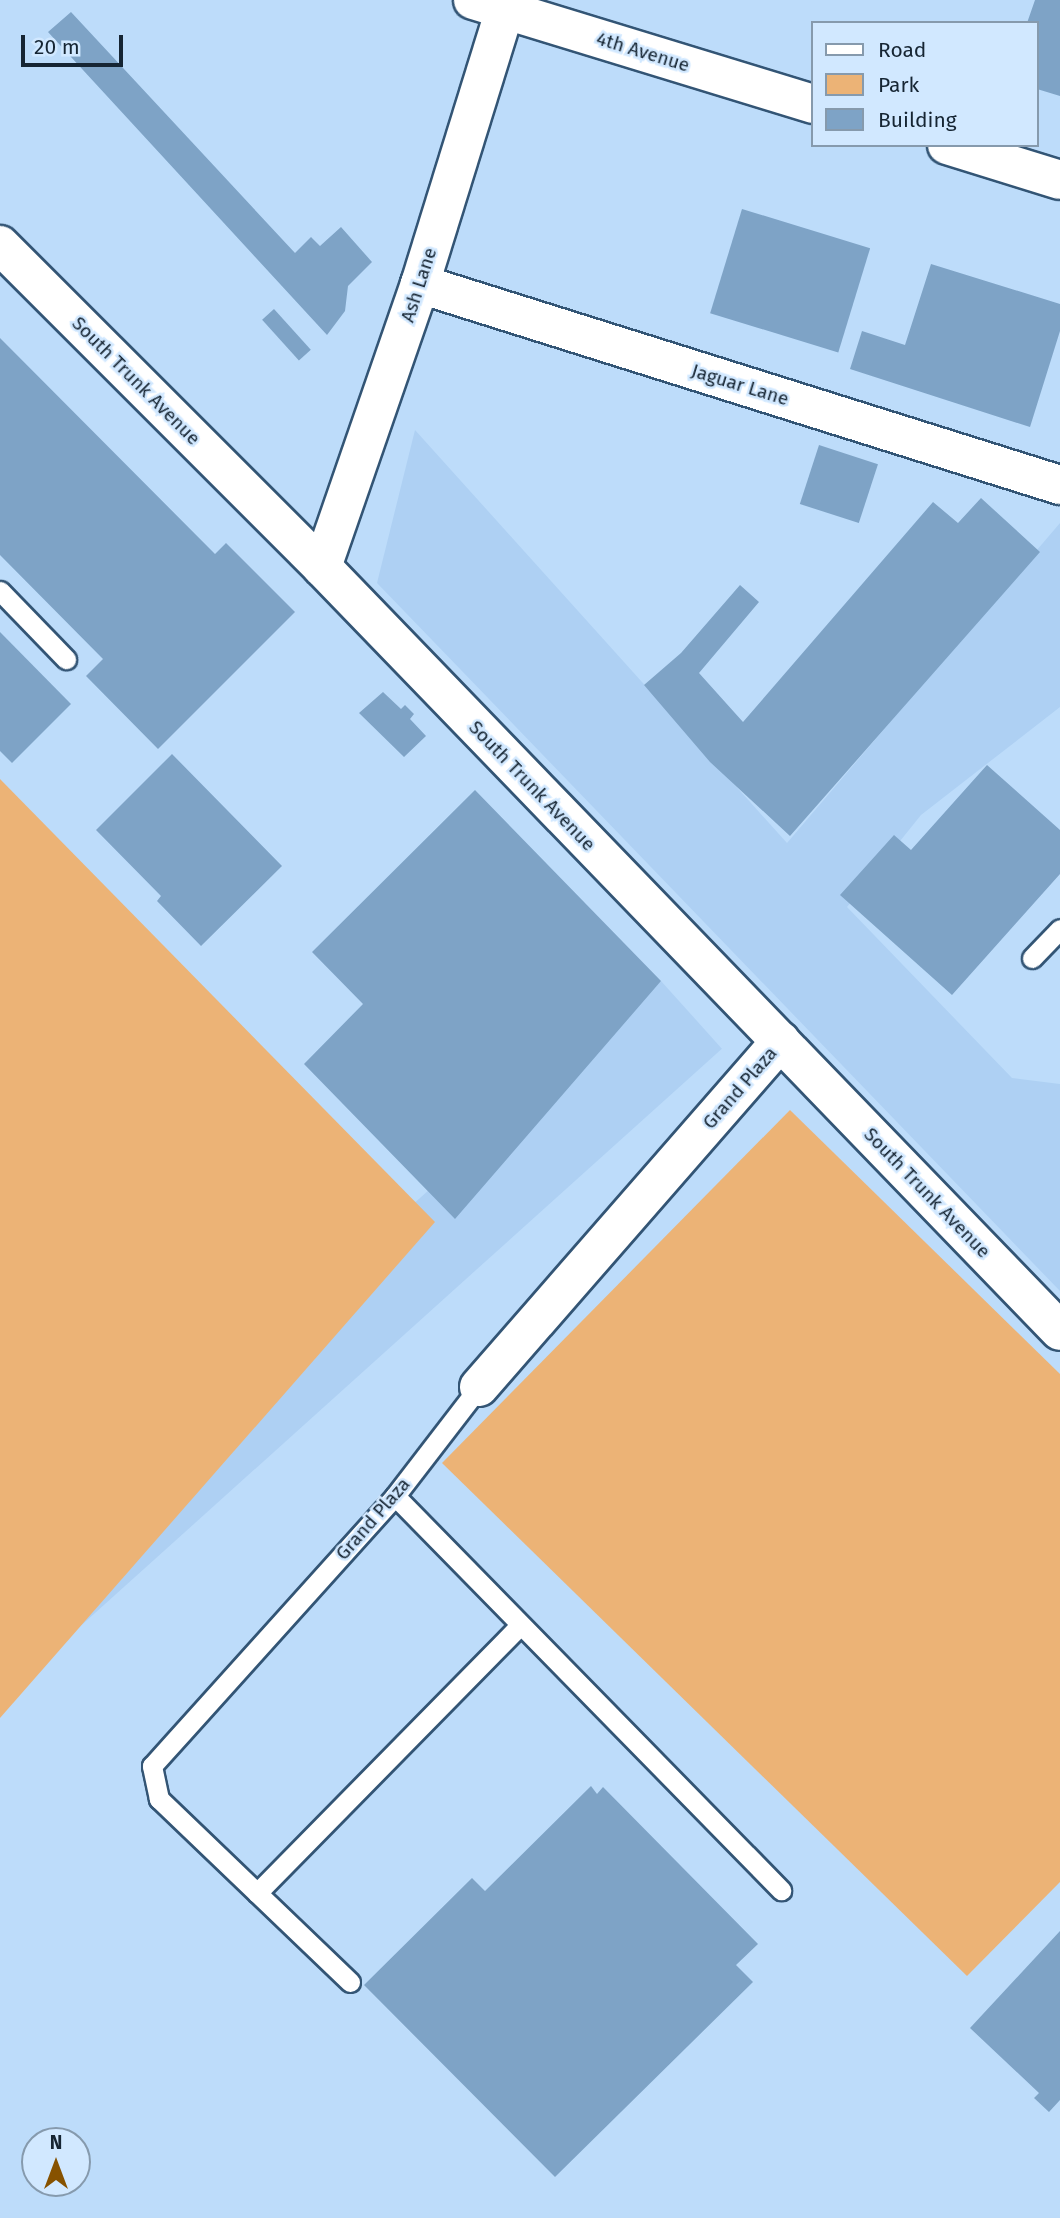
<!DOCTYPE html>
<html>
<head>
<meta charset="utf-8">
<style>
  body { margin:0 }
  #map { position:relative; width:1060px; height:2218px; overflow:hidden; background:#bddcfa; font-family:"Fira Sans",sans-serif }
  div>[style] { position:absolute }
  .built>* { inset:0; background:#aed0f3; transform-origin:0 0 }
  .green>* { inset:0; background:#ecb376 }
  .building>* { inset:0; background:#7ea3c6; transform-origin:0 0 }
  .roads { filter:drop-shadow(2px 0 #335575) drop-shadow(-2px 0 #335575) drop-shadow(0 2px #335575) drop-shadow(0 -2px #335575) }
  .service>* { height:19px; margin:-9.5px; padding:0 9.5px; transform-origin:9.5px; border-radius:9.5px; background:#fff }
  .minor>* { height:38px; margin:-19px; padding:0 19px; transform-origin:19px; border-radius:19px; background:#fff }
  span { translate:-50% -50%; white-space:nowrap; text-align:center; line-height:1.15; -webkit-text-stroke:5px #d1e8ff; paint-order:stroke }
  .street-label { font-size:19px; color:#162533 }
  .legend { position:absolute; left:811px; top:21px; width:228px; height:126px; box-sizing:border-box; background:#d1e8ff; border:2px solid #869aad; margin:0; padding:9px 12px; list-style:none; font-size:21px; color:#162533 }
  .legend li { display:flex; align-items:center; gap:14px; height:35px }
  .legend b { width:35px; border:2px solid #869aad }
  .north { position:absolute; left:21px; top:2127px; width:70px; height:70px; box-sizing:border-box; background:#d1e8ff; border:2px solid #869aad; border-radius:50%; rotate:0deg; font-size:19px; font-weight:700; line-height:28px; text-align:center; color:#162533 }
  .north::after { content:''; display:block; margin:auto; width:24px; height:32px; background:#875200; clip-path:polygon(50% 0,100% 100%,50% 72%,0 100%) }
  .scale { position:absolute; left:21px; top:35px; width:102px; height:32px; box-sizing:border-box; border:4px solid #162533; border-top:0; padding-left:9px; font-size:21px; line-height:24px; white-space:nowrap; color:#162533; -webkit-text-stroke:5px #d1e8ff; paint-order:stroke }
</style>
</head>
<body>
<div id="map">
  <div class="built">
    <i style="clip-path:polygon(415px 430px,787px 843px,1060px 523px,1060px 707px,921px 815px,847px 907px,1012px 1078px,1060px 1084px,1060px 1291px,377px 583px)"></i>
    <i style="left:661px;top:981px;width:91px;height:1005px;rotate:48deg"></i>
  </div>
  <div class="green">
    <i style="clip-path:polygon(0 779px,435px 1222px,0 1718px)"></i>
    <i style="clip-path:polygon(790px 1110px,1060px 1374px,1060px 1882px,967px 1976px,442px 1463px)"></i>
  </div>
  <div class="building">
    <i style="clip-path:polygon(1035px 0,1060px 0,1060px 96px,1037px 89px,1037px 23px,1027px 23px)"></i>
    <i style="clip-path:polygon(71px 12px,295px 253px,311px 237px,320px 246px,341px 227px,372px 262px,348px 286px,345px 311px,327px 335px,48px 32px)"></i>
    <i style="left:742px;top:209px;width:134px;height:109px;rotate:17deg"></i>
    <i style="clip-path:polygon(931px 264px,1060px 304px,1060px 331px,1030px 427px,850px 369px,862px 331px,905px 345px)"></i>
    <i style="left:274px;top:309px;width:55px;height:16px;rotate:48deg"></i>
    <i style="clip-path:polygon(0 338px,215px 554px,226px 543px,295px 612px,158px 749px,86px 676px,103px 659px,0 555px)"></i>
    <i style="left:819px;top:445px;width:62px;height:62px;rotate:18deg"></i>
    <i style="clip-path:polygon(981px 498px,1040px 552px,790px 836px,710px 762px,644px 685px,681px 653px,740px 585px,759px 602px,699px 673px,743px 722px,933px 502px,958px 523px)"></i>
    <i style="clip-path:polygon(0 632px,71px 704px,12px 763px,0 751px)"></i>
    <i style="clip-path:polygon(383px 692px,401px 709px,405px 705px,414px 714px,410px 719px,426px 736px,404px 757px,359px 713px)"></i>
    <i style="clip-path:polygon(172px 754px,282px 866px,201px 946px,157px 901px,161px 896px,96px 830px)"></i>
    <i style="clip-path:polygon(987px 765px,1060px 830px,1060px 874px,952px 995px,840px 895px,894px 835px,911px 850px)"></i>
    <i style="clip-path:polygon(475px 790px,661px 981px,455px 1219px,304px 1064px,363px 1004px,312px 952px)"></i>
    <i style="clip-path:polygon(591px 1786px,597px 1794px,603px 1787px,758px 1944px,736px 1965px,753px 1982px,555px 2177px,364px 1985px,472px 1878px,485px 1891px)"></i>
    <i style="clip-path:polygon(1060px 1931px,1060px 2100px,1049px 2112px,1034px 2098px,1039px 2093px,970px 2028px)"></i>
  </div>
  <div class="roads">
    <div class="service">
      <i style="left:0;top:591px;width:95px;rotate:45.9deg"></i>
      <i style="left:1032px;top:958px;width:40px;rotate:-46deg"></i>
      <i style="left:395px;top:1496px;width:552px;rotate:45.59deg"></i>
      <i style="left:257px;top:1893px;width:375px;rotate:-45.5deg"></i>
      <i style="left:350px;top:1982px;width:265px;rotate:-136.2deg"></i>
      <i style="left:159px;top:1799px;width:34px;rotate:-102deg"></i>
      <i style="left:152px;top:1766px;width:363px;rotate:-48deg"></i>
      <i style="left:395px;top:1496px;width:138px;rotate:-52.4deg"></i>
    </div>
    <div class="minor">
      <i style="left:473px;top:0;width:356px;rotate:17deg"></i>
      <i style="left:947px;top:145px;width:118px;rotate:17.2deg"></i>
      <i style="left:0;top:245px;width:455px;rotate:45deg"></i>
      <i style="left:322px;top:567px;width:1062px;rotate:45.99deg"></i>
      <i style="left:420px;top:284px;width:671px;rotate:17.44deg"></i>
      <i style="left:322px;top:567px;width:299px;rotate:-70.9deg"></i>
      <i style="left:420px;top:284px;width:297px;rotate:-72.8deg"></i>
      <i style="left:479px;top:1387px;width:459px;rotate:-48.9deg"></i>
    </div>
  </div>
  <div class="street-label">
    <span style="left:643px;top:52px;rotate:17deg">4th Avenue</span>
    <span style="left:419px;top:285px;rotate:-72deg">Ash Lane</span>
    <span style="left:136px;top:381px;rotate:45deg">South Trunk Avenue</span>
    <span style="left:740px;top:385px;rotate:17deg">Jaguar Lane</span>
    <span style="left:532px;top:786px;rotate:46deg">South Trunk Avenue</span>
    <span style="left:740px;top:1088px;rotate:-49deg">Grand Plaza</span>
    <span style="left:927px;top:1193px;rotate:46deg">South Trunk Avenue</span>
    <span style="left:373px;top:1519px;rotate:-49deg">Grand Plaza</span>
  </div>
  <ul class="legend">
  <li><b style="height:9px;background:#fff"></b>Road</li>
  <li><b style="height:19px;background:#ecb376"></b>Park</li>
  <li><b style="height:19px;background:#7ea3c6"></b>Building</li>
  </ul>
  <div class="north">N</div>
  <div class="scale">20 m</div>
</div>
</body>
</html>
